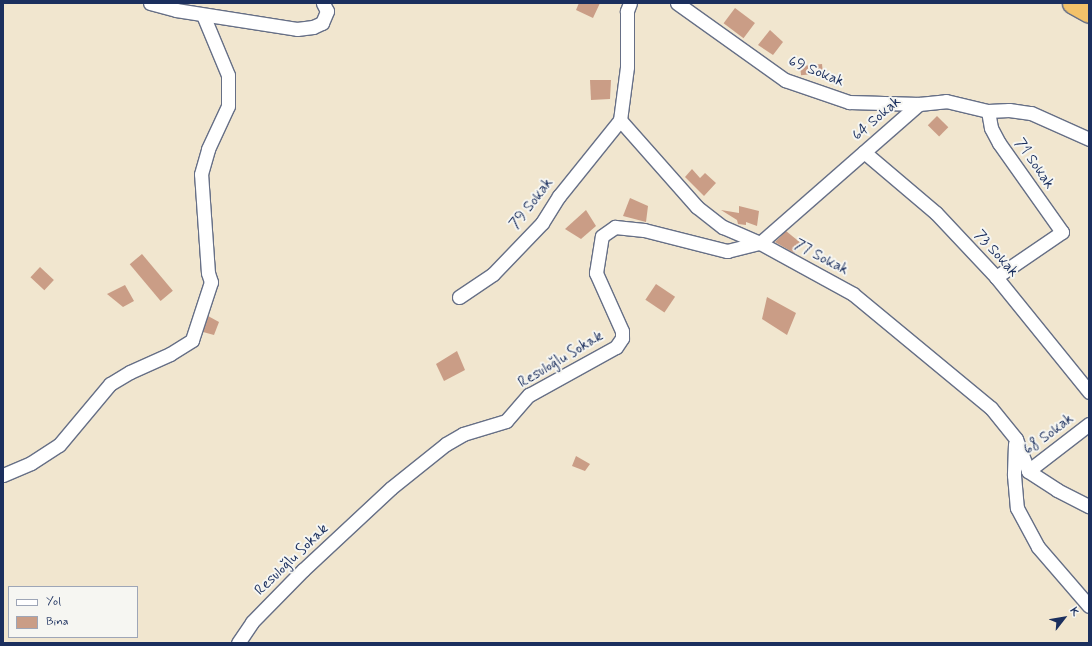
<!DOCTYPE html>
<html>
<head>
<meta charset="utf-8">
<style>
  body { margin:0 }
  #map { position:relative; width:1092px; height:646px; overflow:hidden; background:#f1e6cf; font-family:Mynerve,sans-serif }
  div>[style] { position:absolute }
  .building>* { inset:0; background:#ca9d86; transform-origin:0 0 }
  .roads { filter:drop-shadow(1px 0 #666f86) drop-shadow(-1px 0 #666f86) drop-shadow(0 1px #666f86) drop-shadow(0 -1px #666f86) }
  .minor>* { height:13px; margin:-6.5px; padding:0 6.5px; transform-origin:6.5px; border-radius:6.5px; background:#fff }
  .trunk>* { height:21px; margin:-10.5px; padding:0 10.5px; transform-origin:10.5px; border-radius:10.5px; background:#f3c26a }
  span { translate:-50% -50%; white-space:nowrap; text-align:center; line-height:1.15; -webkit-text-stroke:4px #f6f6f2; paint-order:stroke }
  .street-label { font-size:15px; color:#1b2f5e }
  .frame { position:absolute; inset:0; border:4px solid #1b2f5e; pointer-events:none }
  .legend { position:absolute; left:8px; top:586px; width:130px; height:52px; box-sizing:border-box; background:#f6f6f2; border:1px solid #9ea6b7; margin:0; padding:5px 7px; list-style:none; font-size:12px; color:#1b2f5e }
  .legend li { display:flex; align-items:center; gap:8px; height:20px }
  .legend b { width:20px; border:1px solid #9ea6b7 }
  .north { position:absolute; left:1044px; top:598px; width:40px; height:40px; -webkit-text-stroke:3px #f6f6f2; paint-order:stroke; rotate:59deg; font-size:11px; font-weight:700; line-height:16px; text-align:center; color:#1b2f5e }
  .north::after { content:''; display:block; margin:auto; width:14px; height:18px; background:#1b2f5e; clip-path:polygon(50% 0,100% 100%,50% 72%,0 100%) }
</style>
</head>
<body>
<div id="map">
  <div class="building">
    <i style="clip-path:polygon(579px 3px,600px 3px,593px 18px,576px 10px)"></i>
    <i style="left:735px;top:8px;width:25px;height:19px;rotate:37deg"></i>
    <i style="clip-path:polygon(770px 30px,783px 42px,773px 55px,758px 45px)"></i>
    <i style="left:822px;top:64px;width:9px;height:22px;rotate:84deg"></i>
    <i style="clip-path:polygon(590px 80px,611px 80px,610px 99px,591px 100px)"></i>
    <i style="left:937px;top:116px;width:16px;height:13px;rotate:45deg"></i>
    <i style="clip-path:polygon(692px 169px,700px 178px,705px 173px,716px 183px,704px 196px,685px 177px)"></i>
    <i style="clip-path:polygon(630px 198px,648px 206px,646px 222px,623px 216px)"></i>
    <i style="clip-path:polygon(739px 206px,759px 211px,757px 226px,746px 222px,746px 225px,738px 224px,737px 220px,721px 210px,739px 213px)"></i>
    <i style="clip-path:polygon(586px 210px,596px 226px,581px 239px,565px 229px)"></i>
    <i style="clip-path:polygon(786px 231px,802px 244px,794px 253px,775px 242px)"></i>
    <i style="left:142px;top:254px;width:48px;height:16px;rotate:50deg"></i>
    <i style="left:40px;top:267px;width:19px;height:14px;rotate:43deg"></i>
    <i style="left:656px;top:284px;width:23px;height:19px;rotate:34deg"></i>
    <i style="clip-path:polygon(125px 285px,134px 301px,123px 307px,107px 294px)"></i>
    <i style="clip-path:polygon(767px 297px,796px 313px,787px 335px,762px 319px)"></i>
    <i style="clip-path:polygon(208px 316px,219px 322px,214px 335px,203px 332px)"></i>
    <i style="clip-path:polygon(457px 351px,465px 370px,444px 381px,436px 364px)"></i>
    <i style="clip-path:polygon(576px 456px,590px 464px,585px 471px,572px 466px)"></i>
  </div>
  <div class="roads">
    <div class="minor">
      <i style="left:150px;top:3px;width:27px;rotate:15deg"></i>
      <i style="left:176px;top:10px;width:122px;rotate:8.9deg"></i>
      <i style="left:297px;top:29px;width:16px;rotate:-7deg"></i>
      <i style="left:313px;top:27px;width:10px;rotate:-24deg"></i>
      <i style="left:322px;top:23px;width:13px;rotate:-67deg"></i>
      <i style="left:327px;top:11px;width:9px;rotate:-117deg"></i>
      <i style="left:630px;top:3px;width:9px;rotate:111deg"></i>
      <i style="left:627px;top:11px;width:56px;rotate:90deg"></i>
      <i style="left:627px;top:67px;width:53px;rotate:97.5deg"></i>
      <i style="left:620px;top:120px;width:116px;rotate:48.5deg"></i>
      <i style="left:697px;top:207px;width:33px;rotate:38deg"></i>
      <i style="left:723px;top:227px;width:40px;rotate:23.4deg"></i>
      <i style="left:760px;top:243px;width:106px;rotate:28.7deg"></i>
      <i style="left:853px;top:294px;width:179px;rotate:39.6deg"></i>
      <i style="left:991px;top:408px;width:40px;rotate:51deg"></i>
      <i style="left:1016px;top:439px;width:34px;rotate:69deg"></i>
      <i style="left:1028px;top:471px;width:35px;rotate:33deg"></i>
      <i style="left:1057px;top:490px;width:36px;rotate:27deg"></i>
      <i style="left:677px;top:3px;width:133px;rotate:35.5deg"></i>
      <i style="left:785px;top:80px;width:68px;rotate:19deg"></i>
      <i style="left:849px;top:102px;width:70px;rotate:1.6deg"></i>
      <i style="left:919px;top:104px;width:27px;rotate:-6deg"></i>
      <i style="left:946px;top:101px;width:43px;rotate:13.4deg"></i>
      <i style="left:988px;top:111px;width:21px;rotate:-3deg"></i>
      <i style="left:1009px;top:110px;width:22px;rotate:8deg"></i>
      <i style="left:1031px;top:113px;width:64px;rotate:24.1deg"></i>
      <i style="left:988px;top:111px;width:17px;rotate:80deg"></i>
      <i style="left:991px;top:128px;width:17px;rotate:62deg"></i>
      <i style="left:999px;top:143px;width:109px;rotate:54.7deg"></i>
      <i style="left:1062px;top:232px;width:80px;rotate:145.7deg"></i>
      <i style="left:864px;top:152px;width:94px;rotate:40.3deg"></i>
      <i style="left:936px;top:213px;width:88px;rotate:46.8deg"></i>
      <i style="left:996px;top:277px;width:148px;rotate:51deg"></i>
      <i style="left:459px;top:297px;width:41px;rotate:-34.1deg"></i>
      <i style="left:493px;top:274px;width:71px;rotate:-46.1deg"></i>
      <i style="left:542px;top:223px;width:32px;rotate:-58deg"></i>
      <i style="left:559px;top:196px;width:97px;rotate:-51.2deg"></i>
      <i style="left:1015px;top:444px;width:31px;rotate:92deg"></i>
      <i style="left:1014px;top:475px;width:33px;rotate:85deg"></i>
      <i style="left:1017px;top:508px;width:44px;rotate:61.7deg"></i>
      <i style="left:1038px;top:547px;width:78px;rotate:49.2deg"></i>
      <i style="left:1028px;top:471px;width:77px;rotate:-37.6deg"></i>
      <i style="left:3px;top:475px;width:30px;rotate:-23deg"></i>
      <i style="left:31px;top:463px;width:33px;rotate:-33deg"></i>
      <i style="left:59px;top:445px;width:80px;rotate:-50.1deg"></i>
      <i style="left:110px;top:384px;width:23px;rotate:-31deg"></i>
      <i style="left:130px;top:372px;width:44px;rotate:-24.2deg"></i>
      <i style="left:170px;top:354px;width:26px;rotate:-32deg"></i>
      <i style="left:192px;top:340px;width:61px;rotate:-71.9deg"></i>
      <i style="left:211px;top:282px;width:9px;rotate:-108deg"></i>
      <i style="left:208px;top:273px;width:99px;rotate:-94deg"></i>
      <i style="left:201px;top:174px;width:26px;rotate:-74deg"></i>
      <i style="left:208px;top:149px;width:47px;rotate:-65.1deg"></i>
      <i style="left:228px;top:106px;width:31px;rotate:-90deg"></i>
      <i style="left:228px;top:75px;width:65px;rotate:-112.6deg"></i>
      <i style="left:238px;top:643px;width:25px;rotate:-56deg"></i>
      <i style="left:252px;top:622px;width:73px;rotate:-45.6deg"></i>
      <i style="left:303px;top:570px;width:120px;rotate:-43deg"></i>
      <i style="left:391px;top:488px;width:70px;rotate:-38.7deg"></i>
      <i style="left:446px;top:444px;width:20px;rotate:-30deg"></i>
      <i style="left:463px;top:434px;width:45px;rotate:-16.8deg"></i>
      <i style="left:506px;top:421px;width:35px;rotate:-49deg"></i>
      <i style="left:529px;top:395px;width:99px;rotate:-28.9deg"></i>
      <i style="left:616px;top:347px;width:11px;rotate:-56deg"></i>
      <i style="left:622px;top:338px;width:7px;rotate:-90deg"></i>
      <i style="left:622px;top:331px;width:64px;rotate:-114.1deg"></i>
      <i style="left:596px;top:273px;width:37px;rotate:-81deg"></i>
      <i style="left:602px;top:236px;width:16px;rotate:-35deg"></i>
      <i style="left:615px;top:227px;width:29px;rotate:6deg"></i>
      <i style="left:644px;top:230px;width:86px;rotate:14.2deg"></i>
      <i style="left:727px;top:251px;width:34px;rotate:-14deg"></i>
      <i style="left:760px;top:243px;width:211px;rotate:-41.2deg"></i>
    </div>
    <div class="trunk">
      <i style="left:1073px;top:3px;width:18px;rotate:29deg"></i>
    </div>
  </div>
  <div class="street-label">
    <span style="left:816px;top:72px;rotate:22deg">69 Sokak</span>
    <span style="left:877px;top:119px;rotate:-41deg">64 Sokak</span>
    <span style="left:1034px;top:164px;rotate:55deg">71 Sokak</span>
    <span style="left:532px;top:204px;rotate:-52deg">79 Sokak</span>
    <span style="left:996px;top:254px;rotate:48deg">73 Sokak</span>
    <span style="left:821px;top:258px;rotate:28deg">77 Sokak</span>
    <span style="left:561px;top:360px;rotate:-31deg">Resuloğlu Sokak</span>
    <span style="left:1049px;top:435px;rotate:-37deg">68 Sokak</span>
    <span style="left:292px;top:560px;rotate:-44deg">Resuloğlu Sokak</span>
  </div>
  <div class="frame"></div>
  <ul class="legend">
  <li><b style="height:5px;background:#fff"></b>Yol</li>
  <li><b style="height:11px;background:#ca9d86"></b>Bina</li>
  </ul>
  <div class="north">K</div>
</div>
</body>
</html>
